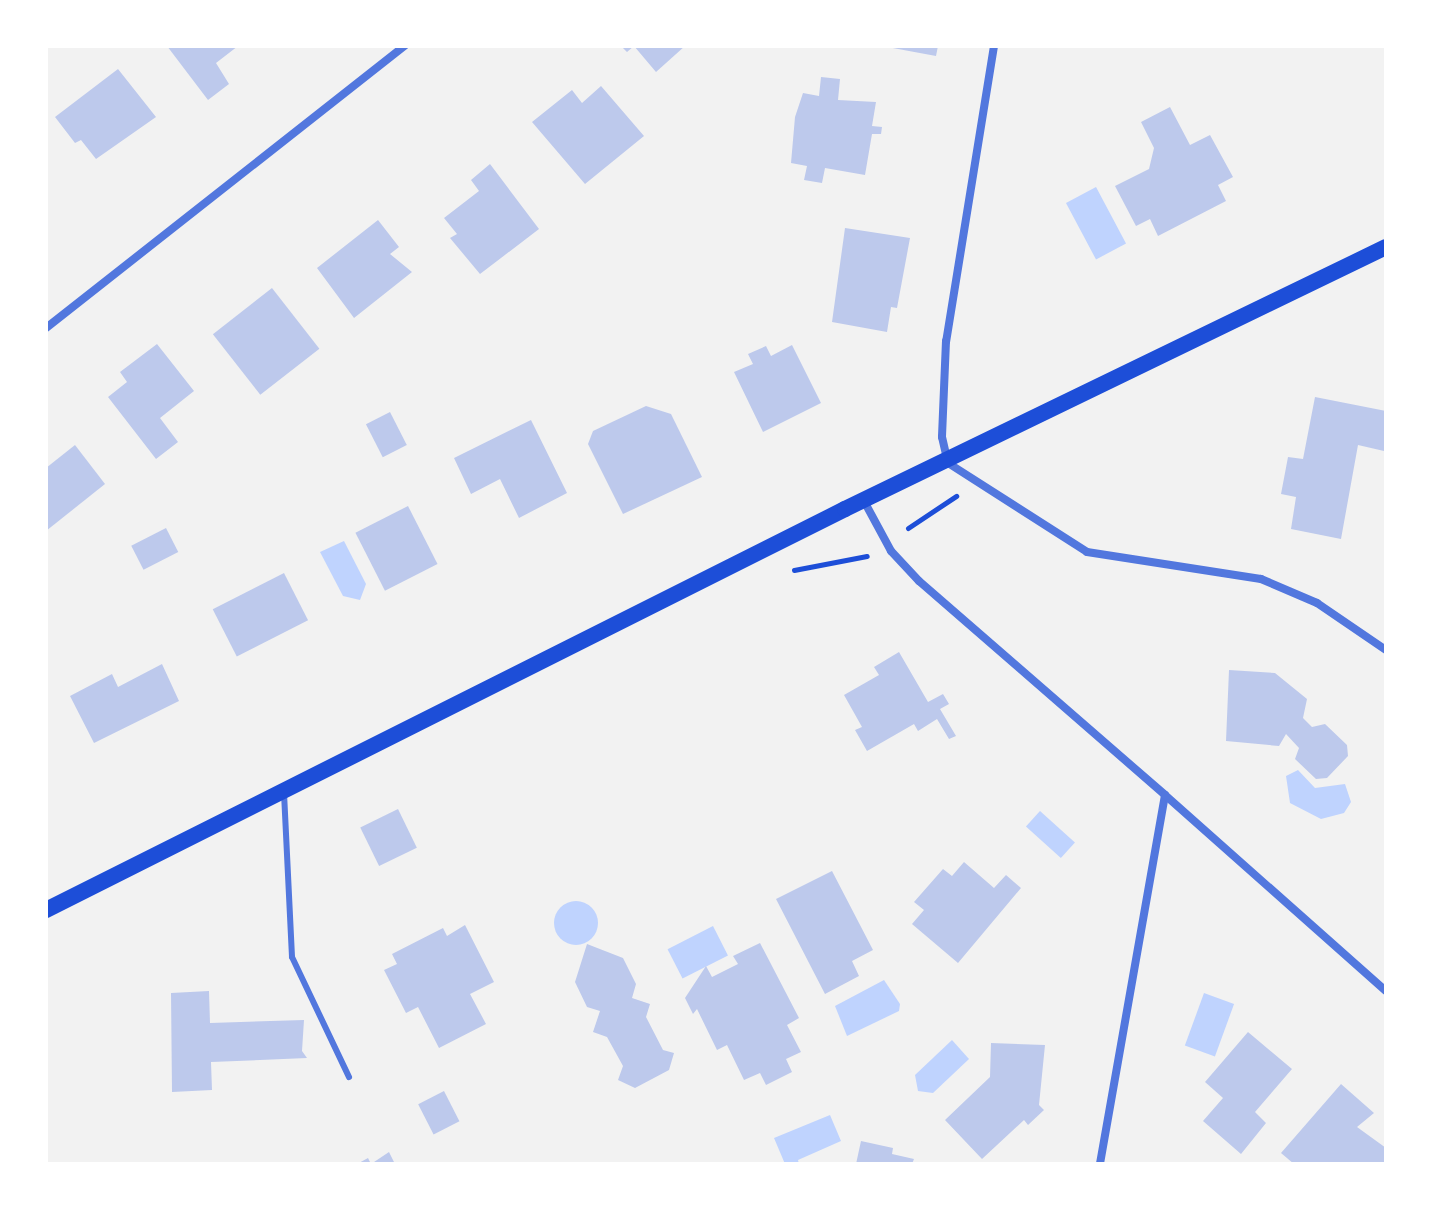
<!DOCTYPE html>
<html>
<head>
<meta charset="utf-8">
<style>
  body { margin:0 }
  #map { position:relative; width:1432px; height:1210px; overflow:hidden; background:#f2f2f2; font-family:"Zilla Slab",serif }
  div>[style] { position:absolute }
  .water>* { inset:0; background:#bfd3fe; transform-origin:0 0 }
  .round { border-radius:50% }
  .building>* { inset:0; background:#bdc9ec; transform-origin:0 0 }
  .path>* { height:5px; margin:-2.5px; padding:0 2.5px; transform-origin:2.5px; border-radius:2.5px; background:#1d4ed8 }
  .service>* { height:6px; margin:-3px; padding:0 3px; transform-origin:3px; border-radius:3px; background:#5277de }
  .minor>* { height:8px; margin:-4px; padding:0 4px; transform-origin:4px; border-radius:4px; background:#5277de }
  .secondary>* { height:16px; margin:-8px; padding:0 8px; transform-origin:8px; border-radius:8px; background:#1d4ed8 }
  span { translate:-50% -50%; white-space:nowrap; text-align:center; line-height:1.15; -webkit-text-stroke:7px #fff; paint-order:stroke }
  .frame { position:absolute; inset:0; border:48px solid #fff; pointer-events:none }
</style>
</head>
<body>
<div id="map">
  <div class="water">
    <i style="left:1096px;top:187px;width:64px;height:34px;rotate:62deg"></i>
    <i style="clip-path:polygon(344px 541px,366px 584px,360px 600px,343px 596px,320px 552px)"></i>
    <i style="clip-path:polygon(1298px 770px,1315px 788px,1345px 784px,1351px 802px,1344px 813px,1321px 819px,1290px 803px,1286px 776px)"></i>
    <i style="left:1040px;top:811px;width:47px;height:21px;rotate:42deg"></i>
    <i class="round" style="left:554px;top:901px;width:44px;height:44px"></i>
    <i style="left:713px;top:926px;width:33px;height:51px;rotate:63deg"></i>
    <i style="clip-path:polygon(884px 980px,900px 1004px,899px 1011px,847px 1036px,835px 1006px)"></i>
    <i style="left:1204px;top:993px;width:32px;height:56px;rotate:20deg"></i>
    <i style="clip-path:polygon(952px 1040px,969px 1059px,933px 1093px,918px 1091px,915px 1075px)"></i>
    <i style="clip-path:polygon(830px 1115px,841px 1141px,798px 1160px,799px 1164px,785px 1164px,774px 1138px)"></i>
  </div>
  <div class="building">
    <i style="clip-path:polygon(167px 46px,238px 46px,216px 63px,229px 84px,208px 100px)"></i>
    <i style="clip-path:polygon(621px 46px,685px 46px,656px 72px,634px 46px,627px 52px)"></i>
    <i style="clip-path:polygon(882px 46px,938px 46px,936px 56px)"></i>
    <i style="clip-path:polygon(118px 69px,156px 117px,96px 159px,81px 140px,75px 143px,55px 117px)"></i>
    <i style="clip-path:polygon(821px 77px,840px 79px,838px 100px,876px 102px,872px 126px,882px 127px,881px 134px,872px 134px,865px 175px,825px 168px,822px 183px,804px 180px,807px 166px,791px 163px,795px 117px,803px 93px,819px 96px)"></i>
    <i style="clip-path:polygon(601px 86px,644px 136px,585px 184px,532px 122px,572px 90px,582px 103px)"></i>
    <i style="clip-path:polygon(1170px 107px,1190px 145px,1210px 135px,1233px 177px,1218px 185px,1226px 201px,1158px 236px,1150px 219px,1136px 226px,1115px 186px,1149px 169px,1154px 148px,1141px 122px)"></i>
    <i style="clip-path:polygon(490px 164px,539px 229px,480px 274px,450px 238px,457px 234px,444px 218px,479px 191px,471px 180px)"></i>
    <i style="clip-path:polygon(378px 220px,399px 247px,390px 254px,412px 272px,354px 318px,317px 268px)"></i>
    <i style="clip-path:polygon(845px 228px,910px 238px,897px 308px,891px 307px,887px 332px,832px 322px)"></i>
    <i style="left:272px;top:288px;width:77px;height:75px;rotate:52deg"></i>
    <i style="clip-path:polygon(157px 344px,194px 391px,160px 418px,178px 442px,156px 459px,108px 397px,127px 382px,120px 372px)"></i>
    <i style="clip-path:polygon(792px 345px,821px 403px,763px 432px,734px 372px,753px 364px,748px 354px,766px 346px,771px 356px)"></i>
    <i style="clip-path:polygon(1315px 397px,1386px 411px,1384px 451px,1358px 445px,1341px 539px,1291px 529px,1296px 497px,1281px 494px,1288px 457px,1303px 459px)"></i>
    <i style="clip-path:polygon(646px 406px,671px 414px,702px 477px,623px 514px,588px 444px,593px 431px)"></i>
    <i style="left:390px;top:412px;width:37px;height:27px;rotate:63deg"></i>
    <i style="clip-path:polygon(531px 420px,567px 493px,519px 518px,500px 479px,471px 494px,454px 458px)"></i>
    <i style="clip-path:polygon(75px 445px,105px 484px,46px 531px,46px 468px)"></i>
    <i style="left:408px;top:506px;width:65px;height:59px;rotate:63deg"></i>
    <i style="left:166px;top:528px;width:27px;height:39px;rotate:63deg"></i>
    <i style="left:284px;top:573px;width:53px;height:80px;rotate:63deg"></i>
    <i style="clip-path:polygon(899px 652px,928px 702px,943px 694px,949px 704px,940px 709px,956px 736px,949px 739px,937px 719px,918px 731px,914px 724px,867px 751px,855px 730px,862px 727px,844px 695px,879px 675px,874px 667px)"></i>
    <i style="clip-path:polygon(162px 664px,179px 701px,94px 743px,70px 696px,112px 674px,118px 687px)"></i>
    <i style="clip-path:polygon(1229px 670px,1275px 673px,1307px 699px,1303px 718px,1312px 727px,1325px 724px,1347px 745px,1348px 756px,1327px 778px,1316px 779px,1295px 759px,1299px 748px,1286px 734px,1279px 746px,1226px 741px)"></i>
    <i style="left:398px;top:809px;width:43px;height:42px;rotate:64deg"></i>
    <i style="clip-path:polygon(964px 862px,994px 888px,1006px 875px,1021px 888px,958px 963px,912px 924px,924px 910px,914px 902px,943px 869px,952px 876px)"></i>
    <i style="clip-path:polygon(832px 871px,873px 950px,852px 961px,859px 976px,825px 994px,776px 899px)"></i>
    <i style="clip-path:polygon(465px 925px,494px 982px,470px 994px,486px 1024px,439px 1048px,418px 1007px,406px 1013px,384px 970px,397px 964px,392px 954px,443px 928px,447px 936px)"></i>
    <i style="clip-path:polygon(760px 943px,799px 1018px,787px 1025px,801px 1052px,786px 1059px,792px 1072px,766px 1085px,760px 1073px,744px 1080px,727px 1045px,717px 1050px,697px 1009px,693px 1014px,685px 998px,706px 966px,712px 977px,738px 964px,733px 956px)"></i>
    <i style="clip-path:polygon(587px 944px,623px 958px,636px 984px,632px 998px,650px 1004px,646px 1017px,663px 1050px,674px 1053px,669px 1070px,635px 1088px,618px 1080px,623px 1066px,607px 1037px,593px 1032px,600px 1011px,587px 1007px,575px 982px)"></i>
    <i style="clip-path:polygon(209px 991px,210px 1023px,304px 1020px,302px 1051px,307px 1058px,211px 1062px,212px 1090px,172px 1092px,171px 993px)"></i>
    <i style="clip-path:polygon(1248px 1032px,1292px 1069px,1255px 1112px,1266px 1123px,1241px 1154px,1203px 1121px,1223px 1098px,1205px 1082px)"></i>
    <i style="clip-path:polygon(991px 1043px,1045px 1045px,1039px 1105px,1044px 1110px,1028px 1125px,1024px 1120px,982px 1159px,945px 1120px,990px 1077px)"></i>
    <i style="clip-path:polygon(1341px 1084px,1374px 1113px,1357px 1127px,1386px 1148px,1386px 1164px,1294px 1164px,1281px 1153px)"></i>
    <i style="left:444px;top:1091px;width:34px;height:29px;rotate:63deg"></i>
    <i style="clip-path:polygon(861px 1141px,893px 1148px,892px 1154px,914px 1159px,912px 1164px,856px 1164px)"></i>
    <i style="clip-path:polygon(389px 1152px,395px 1164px,357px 1164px,368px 1158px,371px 1164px)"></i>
  </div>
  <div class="path">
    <i style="left:908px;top:528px;width:58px;rotate:-33.7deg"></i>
    <i style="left:794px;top:570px;width:74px;rotate:-10.9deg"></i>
  </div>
  <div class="service">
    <i style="left:284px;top:793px;width:164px;rotate:87.2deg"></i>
    <i style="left:292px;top:957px;width:133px;rotate:64.6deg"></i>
  </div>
  <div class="minor">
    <i style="left:994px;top:46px;width:299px;rotate:99.2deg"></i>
    <i style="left:946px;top:341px;width:96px;rotate:92.4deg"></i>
    <i style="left:942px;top:437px;width:27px;rotate:77deg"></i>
    <i style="left:948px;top:463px;width:165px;rotate:32.6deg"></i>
    <i style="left:1087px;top:552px;width:176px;rotate:8.8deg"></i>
    <i style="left:1261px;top:579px;width:61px;rotate:23.2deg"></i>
    <i style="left:1317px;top:603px;width:83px;rotate:34.3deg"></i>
    <i style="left:46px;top:328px;width:457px;rotate:-38.2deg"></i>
    <i style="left:864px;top:501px;width:57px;rotate:61.6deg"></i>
    <i style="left:891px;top:551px;width:41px;rotate:47deg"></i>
    <i style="left:919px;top:581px;width:326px;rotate:41deg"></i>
    <i style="left:1165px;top:795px;width:375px;rotate:100deg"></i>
    <i style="left:1165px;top:795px;width:295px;rotate:41.6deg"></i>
  </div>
  <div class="secondary">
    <i style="left:46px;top:910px;width:894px;rotate:-26.65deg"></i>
    <i style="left:845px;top:509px;width:601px;rotate:-25.84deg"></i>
  </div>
  <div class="frame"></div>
</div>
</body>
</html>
